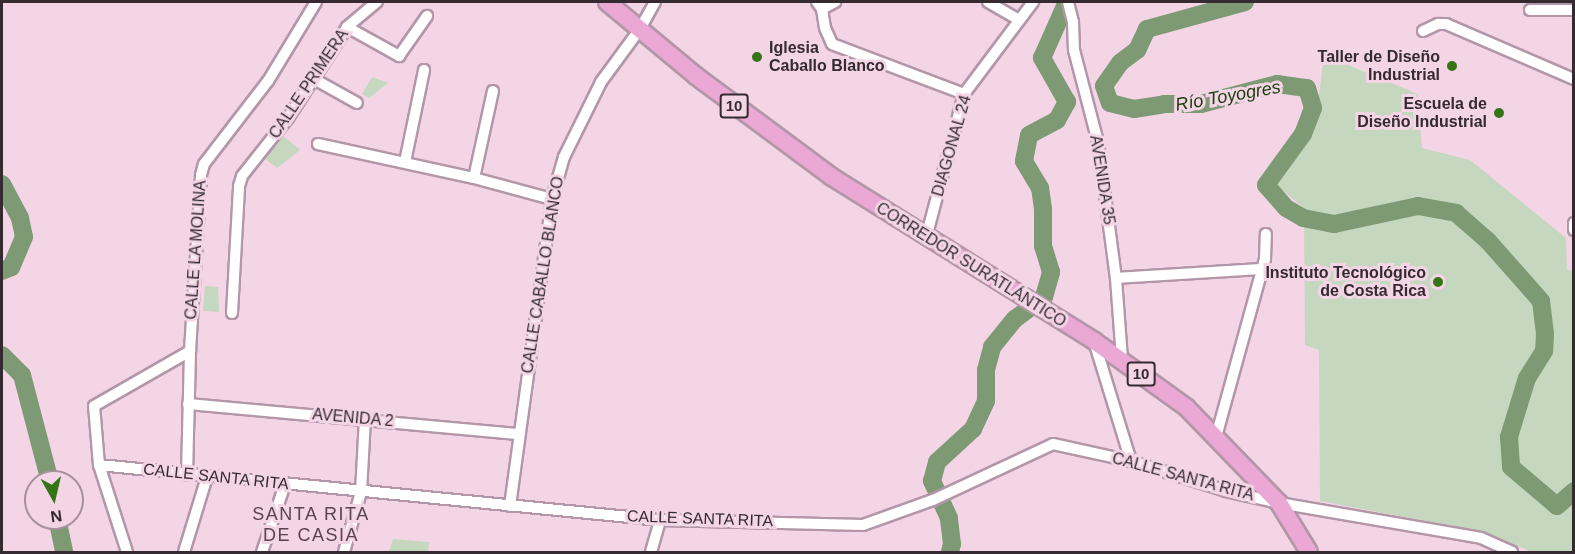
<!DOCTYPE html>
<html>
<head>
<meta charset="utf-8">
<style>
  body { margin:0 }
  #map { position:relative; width:1575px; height:554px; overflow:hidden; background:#f3d5e6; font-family:Arial,sans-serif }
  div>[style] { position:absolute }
  .green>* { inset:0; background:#c5d7bf }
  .river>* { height:18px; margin:-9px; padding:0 9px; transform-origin:9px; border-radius:9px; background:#7e9a75 }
  .roads { filter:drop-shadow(2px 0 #b397a8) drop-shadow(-2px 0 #b397a8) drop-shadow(0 2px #b397a8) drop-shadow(0 -2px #b397a8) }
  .minor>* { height:10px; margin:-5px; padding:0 5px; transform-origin:5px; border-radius:5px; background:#fff }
  .primary>* { height:16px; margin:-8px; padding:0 8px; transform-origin:8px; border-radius:8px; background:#eba8d4 }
  .dots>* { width:16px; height:16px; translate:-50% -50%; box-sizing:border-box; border:3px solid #f3d5e6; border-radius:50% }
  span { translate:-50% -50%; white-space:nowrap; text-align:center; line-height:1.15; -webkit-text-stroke:6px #f3d5e6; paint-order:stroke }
  .shield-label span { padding:2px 4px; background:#f3d5e6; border:2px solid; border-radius:4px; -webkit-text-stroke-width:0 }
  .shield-label { font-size:15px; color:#352a30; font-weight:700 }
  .poi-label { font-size:16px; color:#352a30; font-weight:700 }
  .left { translate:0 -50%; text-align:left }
  .right { translate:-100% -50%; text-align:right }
  .street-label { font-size:16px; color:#352a30 }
  .water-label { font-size:18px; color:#193e08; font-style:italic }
  .neighbourhood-label { font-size:18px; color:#5b4351; letter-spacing:1.5px }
  .frame { position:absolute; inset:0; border:3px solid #352a30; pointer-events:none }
  .north { position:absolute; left:24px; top:470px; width:60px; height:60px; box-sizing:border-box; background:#f3d5e6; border:2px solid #a7919d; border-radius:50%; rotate:172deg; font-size:16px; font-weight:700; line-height:24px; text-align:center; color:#352a30 }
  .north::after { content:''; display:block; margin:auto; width:21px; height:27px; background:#347615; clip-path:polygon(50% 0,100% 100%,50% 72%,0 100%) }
</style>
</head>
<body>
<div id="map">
  <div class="green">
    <i style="clip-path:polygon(1324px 55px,1418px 94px,1422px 148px,1470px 160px,1566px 238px,1567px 270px,1574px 271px,1573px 552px,1532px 552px,1484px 532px,1320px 501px,1319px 350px,1305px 345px,1304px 208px,1277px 186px,1310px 132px,1317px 111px)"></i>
    <i style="clip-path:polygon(372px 77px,388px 83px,369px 98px,362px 94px)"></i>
    <i style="clip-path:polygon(283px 136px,300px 150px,277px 168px,264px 158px)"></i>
    <i style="clip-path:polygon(205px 286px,218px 287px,219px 312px,203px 311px)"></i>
    <i style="clip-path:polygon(393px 539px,429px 542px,428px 552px,389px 552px)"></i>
  </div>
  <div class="river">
    <i style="left:1245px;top:2px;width:102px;rotate:164.6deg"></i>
    <i style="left:1147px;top:29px;width:23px;rotate:115deg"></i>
    <i style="left:1137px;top:50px;width:21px;rotate:143deg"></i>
    <i style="left:1120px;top:63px;width:28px;rotate:125deg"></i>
    <i style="left:1104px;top:86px;width:18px;rotate:71deg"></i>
    <i style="left:1110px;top:103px;width:25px;rotate:14deg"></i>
    <i style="left:1134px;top:109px;width:30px;rotate:-9deg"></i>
    <i style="left:1164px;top:104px;width:37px"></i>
    <i style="left:1201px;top:104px;width:79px;rotate:-14.7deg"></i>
    <i style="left:1277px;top:84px;width:30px;rotate:8deg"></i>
    <i style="left:1307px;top:88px;width:21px;rotate:73deg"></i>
    <i style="left:1313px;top:108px;width:28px;rotate:111deg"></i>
    <i style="left:1303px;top:134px;width:63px;rotate:126deg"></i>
    <i style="left:1266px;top:185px;width:30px;rotate:49deg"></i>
    <i style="left:1286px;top:208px;width:20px;rotate:30deg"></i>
    <i style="left:1303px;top:218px;width:32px;rotate:11deg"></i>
    <i style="left:1334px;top:224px;width:86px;rotate:-12.1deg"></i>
    <i style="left:1418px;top:206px;width:39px;rotate:10deg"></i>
    <i style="left:1456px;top:213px;width:43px;rotate:41.2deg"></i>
    <i style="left:1488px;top:241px;width:80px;rotate:48.5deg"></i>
    <i style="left:1541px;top:301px;width:33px;rotate:83deg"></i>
    <i style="left:1545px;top:334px;width:17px;rotate:93deg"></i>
    <i style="left:1544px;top:351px;width:32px;rotate:122deg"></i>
    <i style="left:1527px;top:378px;width:62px;rotate:107deg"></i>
    <i style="left:1509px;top:437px;width:30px;rotate:86deg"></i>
    <i style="left:1511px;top:467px;width:60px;rotate:40.3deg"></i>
    <i style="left:1557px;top:506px;width:23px;rotate:-41deg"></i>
    <i style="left:2px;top:184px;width:38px;rotate:62deg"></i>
    <i style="left:20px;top:218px;width:19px;rotate:78deg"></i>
    <i style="left:24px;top:237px;width:33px;rotate:113deg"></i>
    <i style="left:11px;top:267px;width:10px;rotate:156deg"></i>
    <i style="left:2px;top:355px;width:28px;rotate:45deg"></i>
    <i style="left:22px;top:375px;width:111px;rotate:75.3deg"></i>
    <i style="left:57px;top:518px;width:35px;rotate:78deg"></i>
    <i style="left:950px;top:552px;width:8px;rotate:-76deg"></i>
    <i style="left:952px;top:544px;width:26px;rotate:-97deg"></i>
    <i style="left:949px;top:518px;width:41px;rotate:-114.7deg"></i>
    <i style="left:932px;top:481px;width:20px;rotate:-75deg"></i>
    <i style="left:937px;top:462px;width:49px;rotate:-42.5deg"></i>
    <i style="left:973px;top:429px;width:31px;rotate:-65deg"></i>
    <i style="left:986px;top:401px;width:31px;rotate:-90deg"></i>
    <i style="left:986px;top:370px;width:24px;rotate:-75deg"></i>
    <i style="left:992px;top:347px;width:36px;rotate:-51deg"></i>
    <i style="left:1015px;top:319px;width:36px;rotate:-37deg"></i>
    <i style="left:1044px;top:297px;width:26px;rotate:-74deg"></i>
    <i style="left:1051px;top:272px;width:27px;rotate:-107deg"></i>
    <i style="left:1043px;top:246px;width:37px;rotate:-90deg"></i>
    <i style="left:1043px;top:209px;width:21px;rotate:-98deg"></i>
    <i style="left:1040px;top:188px;width:31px;rotate:-121deg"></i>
    <i style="left:1024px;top:161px;width:26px;rotate:-79deg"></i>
    <i style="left:1029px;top:135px;width:32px;rotate:-28deg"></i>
    <i style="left:1057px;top:120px;width:21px;rotate:-61deg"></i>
    <i style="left:1067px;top:102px;width:51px;rotate:-119.6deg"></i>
    <i style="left:1042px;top:58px;width:57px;rotate:-66.1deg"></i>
  </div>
  <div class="roads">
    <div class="minor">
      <i style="left:817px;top:2px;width:9px;rotate:54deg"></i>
      <i style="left:822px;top:9px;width:19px;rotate:81deg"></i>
      <i style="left:825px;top:28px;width:17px;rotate:66deg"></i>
      <i style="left:832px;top:44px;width:141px;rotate:20.7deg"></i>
      <i style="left:988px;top:2px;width:36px;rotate:30deg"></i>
      <i style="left:1068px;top:2px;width:21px;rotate:76deg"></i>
      <i style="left:1073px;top:22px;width:28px;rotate:88deg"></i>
      <i style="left:1074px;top:50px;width:95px;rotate:75.4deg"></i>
      <i style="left:1098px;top:142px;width:137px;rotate:82.5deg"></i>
      <i style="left:1116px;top:278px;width:82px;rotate:85.8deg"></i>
      <i style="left:822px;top:9px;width:15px;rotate:-28deg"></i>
      <i style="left:1530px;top:10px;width:44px"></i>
      <i style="left:347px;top:27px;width:60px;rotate:29.1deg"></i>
      <i style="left:399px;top:56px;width:49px;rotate:-55deg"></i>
      <i style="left:1423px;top:31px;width:17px;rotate:-25deg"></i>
      <i style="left:1438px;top:24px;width:8px"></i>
      <i style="left:1446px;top:24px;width:139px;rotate:23.3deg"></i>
      <i style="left:314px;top:79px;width:49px;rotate:29.2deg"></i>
      <i style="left:318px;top:144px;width:160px;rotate:12.3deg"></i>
      <i style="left:474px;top:178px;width:81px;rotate:15.1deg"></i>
      <i style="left:405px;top:162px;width:94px;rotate:-78.3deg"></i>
      <i style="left:474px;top:178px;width:89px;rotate:-77.7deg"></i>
      <i style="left:1574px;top:223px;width:7px;rotate:90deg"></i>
      <i style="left:926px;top:238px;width:149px;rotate:-75.2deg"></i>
      <i style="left:964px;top:94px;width:115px;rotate:-53.1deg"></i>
      <i style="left:1116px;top:278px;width:144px;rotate:-3.6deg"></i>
      <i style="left:232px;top:313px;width:127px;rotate:-86.8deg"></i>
      <i style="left:239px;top:186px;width:10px;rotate:-73deg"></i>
      <i style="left:242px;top:176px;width:74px;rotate:-51.6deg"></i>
      <i style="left:288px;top:118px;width:108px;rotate:-57deg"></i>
      <i style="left:347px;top:27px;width:39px;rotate:-40deg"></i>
      <i style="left:1094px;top:341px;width:126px;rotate:72.9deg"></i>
      <i style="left:188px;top:404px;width:331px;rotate:5.2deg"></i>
      <i style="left:1216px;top:437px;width:185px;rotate:-74.6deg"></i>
      <i style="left:1265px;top:259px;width:25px;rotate:-88deg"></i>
      <i style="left:99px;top:465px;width:564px;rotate:5.6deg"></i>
      <i style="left:660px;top:520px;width:203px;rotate:1.4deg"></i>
      <i style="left:863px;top:525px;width:74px;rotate:-19.7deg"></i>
      <i style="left:933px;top:500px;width:132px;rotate:-25deg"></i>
      <i style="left:1053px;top:444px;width:80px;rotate:12.3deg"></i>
      <i style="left:1131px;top:461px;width:100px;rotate:17.5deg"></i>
      <i style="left:1226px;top:491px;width:54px;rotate:12.8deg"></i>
      <i style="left:1279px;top:503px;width:205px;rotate:9.8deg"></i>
      <i style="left:1481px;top:538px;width:34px;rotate:24deg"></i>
      <i style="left:187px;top:475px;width:124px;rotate:-88.6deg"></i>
      <i style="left:510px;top:506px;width:310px;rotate:-82.2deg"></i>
      <i style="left:552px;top:199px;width:44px;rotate:-74.1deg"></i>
      <i style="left:564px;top:157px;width:84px;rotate:-63.7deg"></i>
      <i style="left:601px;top:82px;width:66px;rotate:-53.7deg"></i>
      <i style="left:640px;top:29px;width:31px;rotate:-61deg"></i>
      <i style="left:127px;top:552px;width:91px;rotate:-107.8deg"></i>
      <i style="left:99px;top:465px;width:59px;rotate:-94.8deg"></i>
      <i style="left:94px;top:406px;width:111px;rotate:-29.8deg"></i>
      <i style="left:190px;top:351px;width:176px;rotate:-86.4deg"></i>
      <i style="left:201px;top:175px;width:11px;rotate:-75deg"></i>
      <i style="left:204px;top:164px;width:105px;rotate:-52.4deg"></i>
      <i style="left:268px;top:81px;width:92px;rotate:-58.7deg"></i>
      <i style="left:184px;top:552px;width:78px;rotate:-73deg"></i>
      <i style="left:262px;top:552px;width:72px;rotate:-71.3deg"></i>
      <i style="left:344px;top:552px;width:62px;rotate:-74.2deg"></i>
      <i style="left:361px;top:492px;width:73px;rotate:-86.9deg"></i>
      <i style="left:651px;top:552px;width:33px;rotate:-74deg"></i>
    </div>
    <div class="primary">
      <i style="left:607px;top:2px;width:116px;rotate:39.7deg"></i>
      <i style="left:696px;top:76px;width:169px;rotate:36.6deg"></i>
      <i style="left:832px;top:177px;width:309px;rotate:32deg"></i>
      <i style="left:1094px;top:341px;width:113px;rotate:35.7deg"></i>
      <i style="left:1186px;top:407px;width:134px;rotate:45.9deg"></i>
      <i style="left:1279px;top:503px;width:57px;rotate:58.5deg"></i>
    </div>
  </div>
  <div class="dots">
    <i style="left:757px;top:57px;background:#347615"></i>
    <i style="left:1452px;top:66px;background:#347615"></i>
    <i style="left:1499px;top:113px;background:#347615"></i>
    <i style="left:1438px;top:282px;background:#347615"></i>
  </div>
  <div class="shield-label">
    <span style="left:734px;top:106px">10</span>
    <span style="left:1141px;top:374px">10</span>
  </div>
  <div class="poi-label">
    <span class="left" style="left:769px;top:57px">Iglesia<br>Caballo Blanco</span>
    <span class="right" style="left:1440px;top:66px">Taller de Diseño<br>Industrial</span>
    <span class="right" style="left:1487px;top:113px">Escuela de<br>Diseño Industrial</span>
    <span class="right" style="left:1426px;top:282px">Instituto Tecnológico<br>de Costa Rica</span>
  </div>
  <div class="street-label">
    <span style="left:309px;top:84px;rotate:-56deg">CALLE PRIMERA</span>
    <span style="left:952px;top:146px;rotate:-74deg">DIAGONAL 24</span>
    <span style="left:1102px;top:180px;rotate:81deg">AVENIDA 35</span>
    <span style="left:196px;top:250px;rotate:-86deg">CALLE LA MOLINA</span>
    <span style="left:971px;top:265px;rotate:32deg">CORREDOR SURATLÁNTICO</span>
    <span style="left:543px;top:275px;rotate:-81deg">CALLE CABALLO BLANCO</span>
    <span style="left:353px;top:418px;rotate:5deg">AVENIDA 2</span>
    <span style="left:216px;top:477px;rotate:6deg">CALLE SANTA RITA</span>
    <span style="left:1183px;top:477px;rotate:15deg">CALLE SANTA RITA</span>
    <span style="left:700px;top:519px;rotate:2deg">CALLE SANTA RITA</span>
  </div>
  <div class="water-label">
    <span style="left:1228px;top:96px;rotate:-10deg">Río Toyogres</span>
  </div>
  <div class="neighbourhood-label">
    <span style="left:311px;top:525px">SANTA RITA<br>DE CASIA</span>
  </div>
  <div class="frame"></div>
  <div class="north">N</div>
</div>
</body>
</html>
